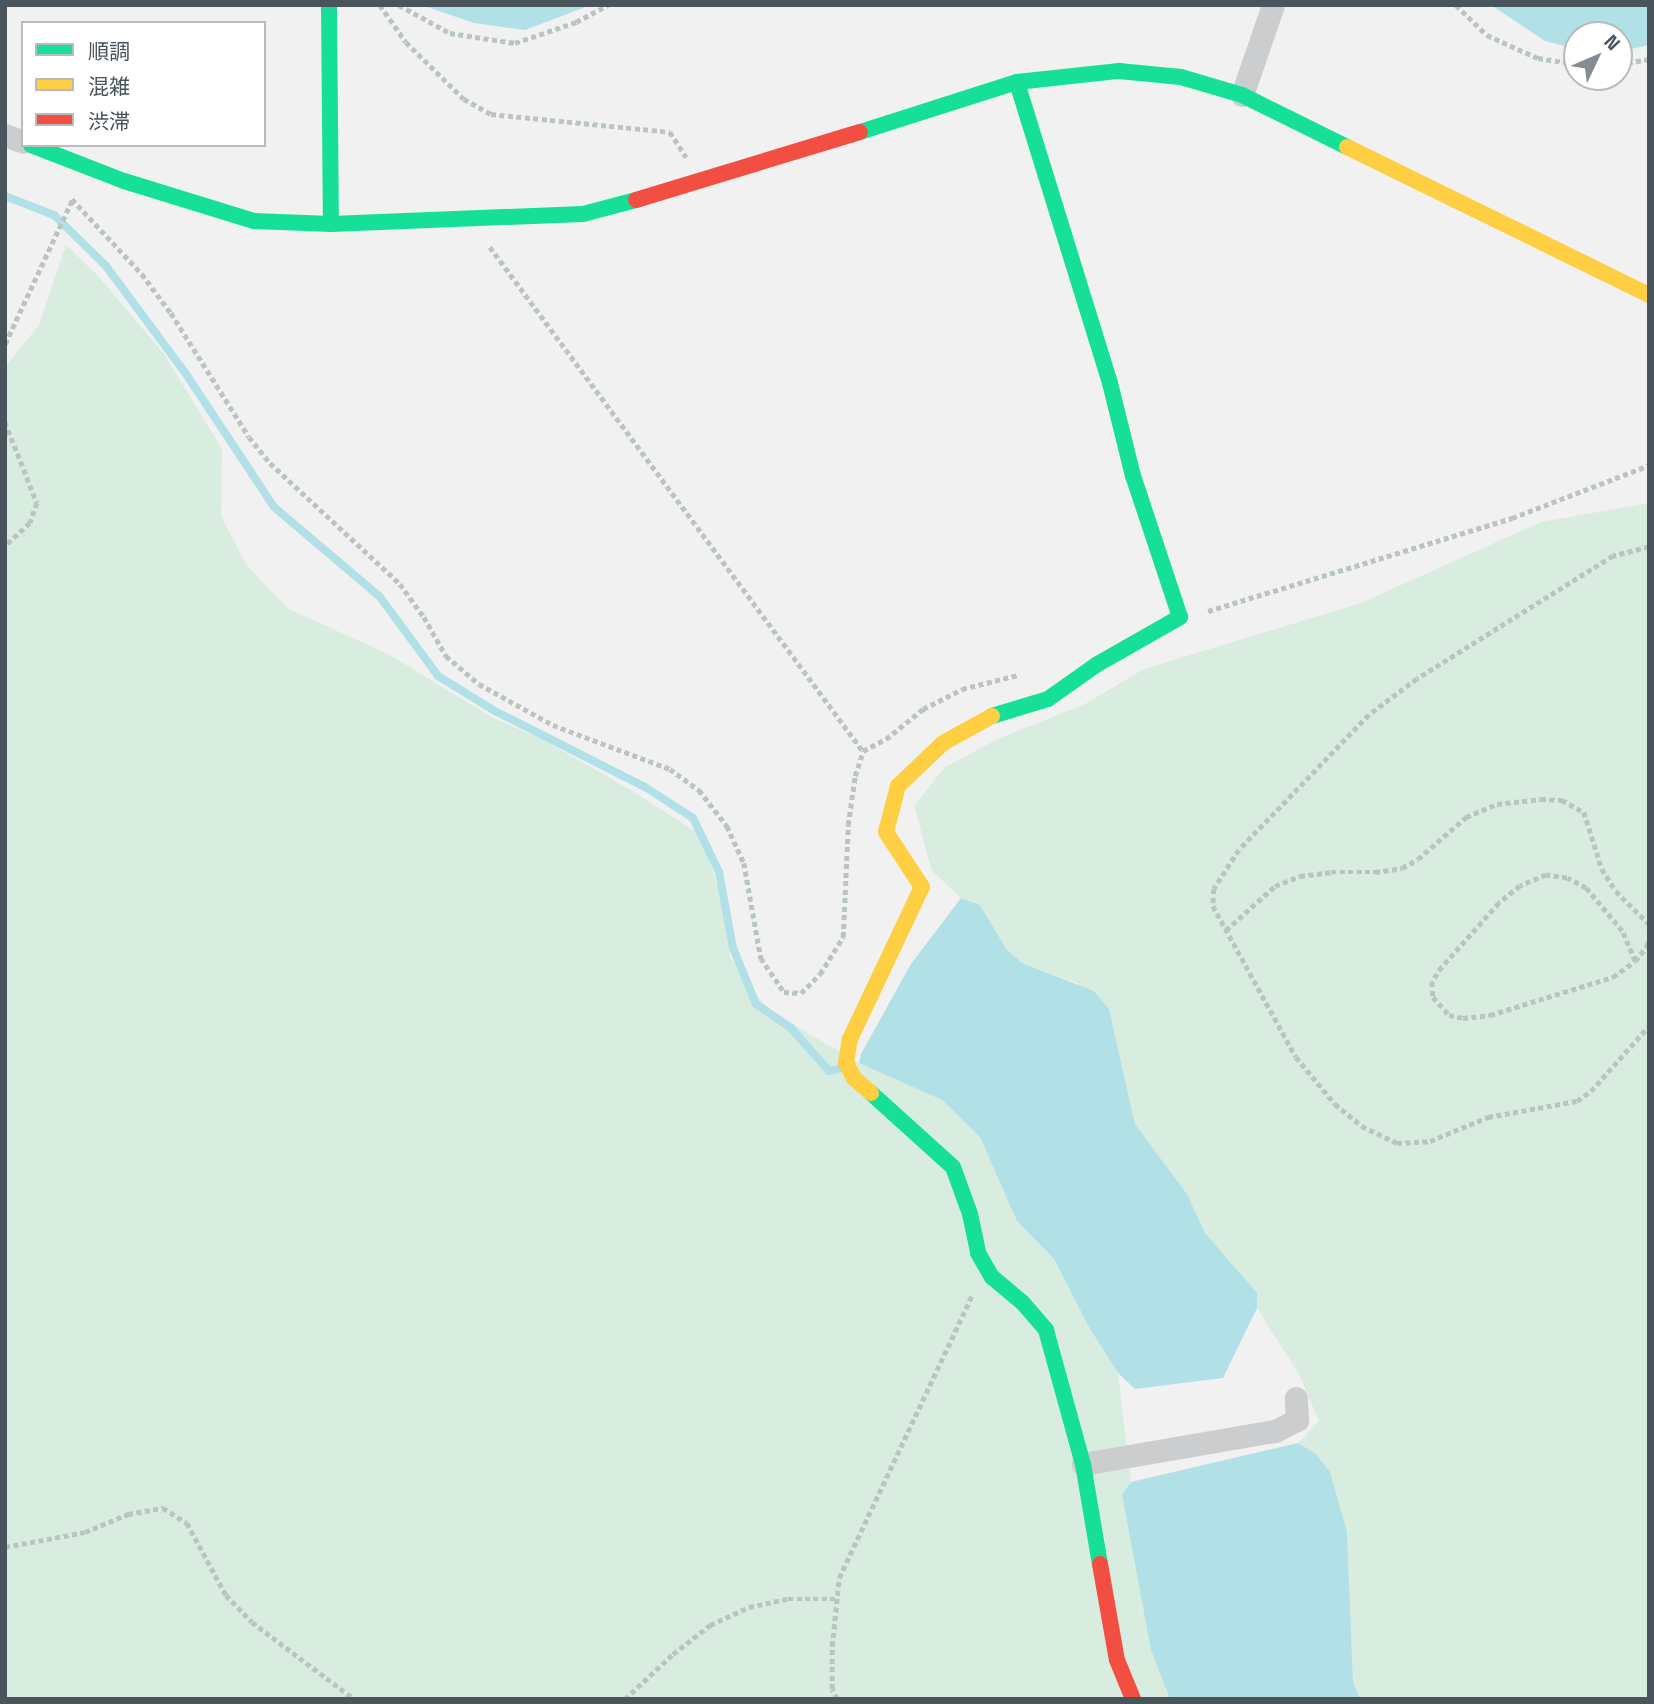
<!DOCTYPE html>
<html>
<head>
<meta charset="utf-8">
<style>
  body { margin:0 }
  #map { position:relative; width:1654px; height:1704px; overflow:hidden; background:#f1f1f1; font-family:"Space Grotesk","Noto Sans JP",sans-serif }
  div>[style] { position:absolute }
  .green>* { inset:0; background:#d8eddf }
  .water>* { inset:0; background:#b1e0e6 }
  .stream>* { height:8px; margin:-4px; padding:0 4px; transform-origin:4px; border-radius:4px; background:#b1e0e6 }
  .path>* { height:4.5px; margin-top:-2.25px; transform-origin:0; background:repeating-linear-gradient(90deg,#bac4c0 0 5px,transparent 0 8.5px) }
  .street>* { height:23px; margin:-11.5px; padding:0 11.5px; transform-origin:11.5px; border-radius:11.5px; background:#cbcdcf }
  .fast>* { height:16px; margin:-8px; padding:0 8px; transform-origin:8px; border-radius:8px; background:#16e098 }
  .slow>* { height:16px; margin:-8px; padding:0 8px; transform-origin:8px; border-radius:8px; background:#ffcf43 }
  .jam>* { height:16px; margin:-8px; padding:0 8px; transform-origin:8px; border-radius:8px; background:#f24e42 }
  span { translate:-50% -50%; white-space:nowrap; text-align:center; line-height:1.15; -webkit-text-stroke:5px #fff; paint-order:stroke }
  .frame { position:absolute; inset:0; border:7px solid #4a555b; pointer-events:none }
  .legend { position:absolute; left:21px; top:21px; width:245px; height:126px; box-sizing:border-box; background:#fff; border:2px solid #b7bbbd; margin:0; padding:9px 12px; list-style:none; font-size:21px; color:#4a555b }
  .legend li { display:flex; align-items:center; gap:14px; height:35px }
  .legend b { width:35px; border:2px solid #b7bbbd }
  .north { position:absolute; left:1563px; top:21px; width:70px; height:70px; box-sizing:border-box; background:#fff; border:2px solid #b7bbbd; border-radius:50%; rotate:46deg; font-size:19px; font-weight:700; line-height:28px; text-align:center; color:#4a555b }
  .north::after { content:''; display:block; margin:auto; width:24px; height:32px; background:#848c90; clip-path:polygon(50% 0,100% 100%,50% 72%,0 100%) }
</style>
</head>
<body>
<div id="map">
  <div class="green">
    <i style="clip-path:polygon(66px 245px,99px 277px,164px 354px,222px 449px,221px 516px,247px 566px,289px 609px,390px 655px,493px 718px,540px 738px,629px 789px,701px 835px,723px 902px,730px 957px,767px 1009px,859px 1063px,942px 1100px,980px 1137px,1017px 1221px,1054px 1259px,1090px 1329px,1118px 1373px,1131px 1482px,1122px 1494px,1166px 1690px,1170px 1699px,5px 1699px,5px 367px,39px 325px)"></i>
    <i style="clip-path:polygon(1649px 503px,1649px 1699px,1360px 1699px,1353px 1683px,1347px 1532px,1315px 1453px,1298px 1443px,1319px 1421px,1299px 1374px,1257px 1308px,1256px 1293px,1205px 1233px,1187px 1194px,1135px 1124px,1109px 1009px,1077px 983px,1022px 963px,1007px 950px,980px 905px,961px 898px,932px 871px,914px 806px,945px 767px,1000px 738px,1085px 704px,1144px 669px,1361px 603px,1541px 522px)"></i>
  </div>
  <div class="water">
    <i style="clip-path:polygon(421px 5px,591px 5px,525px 30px,474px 23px)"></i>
    <i style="clip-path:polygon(1491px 5px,1649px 5px,1649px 45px,1619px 52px,1619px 35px,1577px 35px,1577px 49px,1545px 41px)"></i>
    <i style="clip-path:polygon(961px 898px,980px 905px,1007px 950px,1022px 963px,1094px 991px,1109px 1009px,1135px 1124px,1187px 1194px,1205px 1233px,1257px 1293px,1257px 1308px,1223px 1378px,1135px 1389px,1118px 1373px,1090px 1329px,1054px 1259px,1017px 1221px,980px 1137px,942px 1100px,859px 1063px,861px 1054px,911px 964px)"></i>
    <i style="clip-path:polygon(1298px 1443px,1315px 1453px,1330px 1472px,1347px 1532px,1353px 1682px,1360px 1699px,1170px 1699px,1151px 1650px,1122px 1494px,1131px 1482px)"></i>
  </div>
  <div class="stream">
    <i style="left:5px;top:196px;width:53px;rotate:21.2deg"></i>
    <i style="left:54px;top:215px;width:73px;rotate:44.4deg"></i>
    <i style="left:106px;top:266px;width:134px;rotate:53.5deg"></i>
    <i style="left:186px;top:374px;width:159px;rotate:56.5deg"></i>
    <i style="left:274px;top:507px;width:139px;rotate:40.3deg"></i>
    <i style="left:380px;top:597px;width:98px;rotate:53.7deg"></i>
    <i style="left:438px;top:676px;width:65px;rotate:31.7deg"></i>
    <i style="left:493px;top:710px;width:170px;rotate:26.9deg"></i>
    <i style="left:645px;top:787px;width:57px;rotate:32.9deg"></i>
    <i style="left:693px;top:818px;width:60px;rotate:64.3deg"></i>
    <i style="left:719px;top:872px;width:77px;rotate:79.6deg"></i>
    <i style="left:733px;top:948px;width:61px;rotate:67.7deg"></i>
    <i style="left:756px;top:1004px;width:42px;rotate:34.4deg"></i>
    <i style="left:791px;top:1028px;width:57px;rotate:48.5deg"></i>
    <i style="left:829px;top:1071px;width:13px;rotate:-13deg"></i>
  </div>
  <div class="path">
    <i style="left:380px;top:5px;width:45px;rotate:54.9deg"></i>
    <i style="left:406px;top:42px;width:81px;rotate:44.5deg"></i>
    <i style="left:464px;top:99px;width:31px;rotate:29deg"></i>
    <i style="left:491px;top:114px;width:180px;rotate:5.7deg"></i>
    <i style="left:670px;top:132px;width:30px;rotate:57deg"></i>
    <i style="left:399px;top:5px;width:58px;rotate:28.8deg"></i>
    <i style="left:450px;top:33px;width:66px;rotate:8.7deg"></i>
    <i style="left:515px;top:43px;width:65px;rotate:-19deg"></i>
    <i style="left:576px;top:22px;width:36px;rotate:-28deg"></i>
    <i style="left:1456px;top:5px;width:43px;rotate:44.1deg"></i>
    <i style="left:1487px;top:35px;width:56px;rotate:24.3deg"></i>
    <i style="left:1538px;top:58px;width:39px;rotate:9deg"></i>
    <i style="left:1619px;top:64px;width:30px;rotate:-9deg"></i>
    <i style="left:72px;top:199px;width:103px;rotate:47deg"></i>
    <i style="left:142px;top:274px;width:49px;rotate:53.4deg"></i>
    <i style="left:171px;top:313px;width:146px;rotate:57.8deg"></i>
    <i style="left:249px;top:437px;width:33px;rotate:51deg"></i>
    <i style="left:270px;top:463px;width:178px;rotate:42.9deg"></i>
    <i style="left:400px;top:584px;width:41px;rotate:54deg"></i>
    <i style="left:424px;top:617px;width:45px;rotate:60.6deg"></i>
    <i style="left:446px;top:656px;width:43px;rotate:40.3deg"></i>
    <i style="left:479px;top:684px;width:85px;rotate:29deg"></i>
    <i style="left:553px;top:725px;width:125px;rotate:20.6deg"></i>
    <i style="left:670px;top:769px;width:36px;rotate:36deg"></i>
    <i style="left:699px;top:790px;width:46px;rotate:52.1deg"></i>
    <i style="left:727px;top:826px;width:41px;rotate:65.3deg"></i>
    <i style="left:744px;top:863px;width:97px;rotate:79.9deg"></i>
    <i style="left:761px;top:958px;width:41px;rotate:55.9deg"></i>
    <i style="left:784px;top:992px;width:17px;rotate:3deg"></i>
    <i style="left:801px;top:993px;width:27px;rotate:-45deg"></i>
    <i style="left:820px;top:974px;width:44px;rotate:-58.1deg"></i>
    <i style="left:843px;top:937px;width:112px;rotate:-87.4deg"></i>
    <i style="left:848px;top:825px;width:49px;rotate:-81.9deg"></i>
    <i style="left:855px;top:776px;width:26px;rotate:-72deg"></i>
    <i style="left:863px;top:751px;width:26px;rotate:-28deg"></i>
    <i style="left:886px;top:739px;width:48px;rotate:-39deg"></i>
    <i style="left:923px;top:709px;width:44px;rotate:-27.1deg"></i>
    <i style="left:962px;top:689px;width:58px;rotate:-14deg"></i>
    <i style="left:490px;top:247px;width:627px;rotate:53.5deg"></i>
    <i style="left:5px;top:344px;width:159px;rotate:-65deg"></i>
    <i style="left:5px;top:422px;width:87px;rotate:68.4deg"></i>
    <i style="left:37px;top:503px;width:21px;rotate:109deg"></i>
    <i style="left:30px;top:523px;width:34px;rotate:137deg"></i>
    <i style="left:1649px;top:547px;width:37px;rotate:166deg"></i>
    <i style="left:1613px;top:556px;width:231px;rotate:147.9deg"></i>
    <i style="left:1417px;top:679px;width:60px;rotate:143.1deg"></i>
    <i style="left:1369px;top:715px;width:187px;rotate:133.9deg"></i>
    <i style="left:1239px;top:850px;width:46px;rotate:122.7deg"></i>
    <i style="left:1214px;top:889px;width:17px;rotate:93deg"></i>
    <i style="left:1213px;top:906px;width:172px;rotate:61.2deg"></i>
    <i style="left:1296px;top:1057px;width:61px;rotate:50.3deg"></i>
    <i style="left:1335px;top:1104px;width:35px;rotate:39deg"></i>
    <i style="left:1362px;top:1126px;width:39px;rotate:26deg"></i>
    <i style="left:1397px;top:1143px;width:33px;rotate:-3deg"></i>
    <i style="left:1430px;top:1141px;width:63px;rotate:-22.5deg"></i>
    <i style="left:1488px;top:1117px;width:90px;rotate:-10.2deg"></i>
    <i style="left:1577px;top:1101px;width:17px;rotate:-36deg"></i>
    <i style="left:1591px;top:1091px;width:87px;rotate:-48.3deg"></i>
    <i style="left:1208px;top:611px;width:318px;rotate:-17deg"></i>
    <i style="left:1512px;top:518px;width:147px;rotate:-21.1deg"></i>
    <i style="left:1226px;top:930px;width:66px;rotate:-41.9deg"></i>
    <i style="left:1275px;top:886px;width:27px;rotate:-22deg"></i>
    <i style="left:1300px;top:876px;width:31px;rotate:-7deg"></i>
    <i style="left:1331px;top:872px;width:44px"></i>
    <i style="left:1375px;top:872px;width:27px;rotate:-8deg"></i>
    <i style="left:1402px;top:868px;width:18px;rotate:-29deg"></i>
    <i style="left:1418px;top:859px;width:64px;rotate:-41.2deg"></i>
    <i style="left:1466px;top:817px;width:34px;rotate:-23deg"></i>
    <i style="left:1497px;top:804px;width:44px;rotate:-6.5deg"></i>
    <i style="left:1541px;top:799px;width:21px;rotate:3deg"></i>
    <i style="left:1562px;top:800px;width:25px;rotate:29deg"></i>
    <i style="left:1584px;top:812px;width:60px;rotate:72.5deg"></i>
    <i style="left:1602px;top:869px;width:26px;rotate:58deg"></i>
    <i style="left:1616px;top:891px;width:47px;rotate:45deg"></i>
    <i style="left:1635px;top:961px;width:33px;rotate:-113deg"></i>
    <i style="left:1622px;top:931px;width:56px;rotate:-129.9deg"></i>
    <i style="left:1586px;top:888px;width:21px;rotate:-152deg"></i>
    <i style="left:1567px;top:878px;width:21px;rotate:-172deg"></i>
    <i style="left:1546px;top:875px;width:28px;rotate:157deg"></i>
    <i style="left:1520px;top:886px;width:27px;rotate:141deg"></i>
    <i style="left:1499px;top:903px;width:86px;rotate:131.7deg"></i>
    <i style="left:1442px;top:967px;width:18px;rotate:124deg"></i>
    <i style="left:1432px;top:982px;width:15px;rotate:86deg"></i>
    <i style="left:1433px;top:997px;width:24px;rotate:48deg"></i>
    <i style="left:1449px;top:1015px;width:14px;rotate:12deg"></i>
    <i style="left:1463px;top:1018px;width:27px;rotate:-6deg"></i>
    <i style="left:1490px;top:1015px;width:129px;rotate:-17.2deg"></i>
    <i style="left:1613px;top:977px;width:27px;rotate:-36deg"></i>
    <i style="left:1635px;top:961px;width:19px;rotate:-51deg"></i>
    <i style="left:1647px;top:946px;width:8px;rotate:-76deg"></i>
    <i style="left:5px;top:1547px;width:81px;rotate:-10.6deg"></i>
    <i style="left:85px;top:1532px;width:47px;rotate:-22.7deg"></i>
    <i style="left:128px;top:1514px;width:36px;rotate:-10deg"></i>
    <i style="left:163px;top:1508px;width:28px;rotate:32deg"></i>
    <i style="left:187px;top:1523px;width:82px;rotate:61.6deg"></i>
    <i style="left:226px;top:1595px;width:37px;rotate:46deg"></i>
    <i style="left:252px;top:1622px;width:128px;rotate:37deg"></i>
    <i style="left:625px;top:1699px;width:66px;rotate:-43.2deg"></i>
    <i style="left:673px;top:1654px;width:47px;rotate:-38.1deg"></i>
    <i style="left:710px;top:1625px;width:43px;rotate:-24.8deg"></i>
    <i style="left:749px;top:1607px;width:40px;rotate:-12deg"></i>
    <i style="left:788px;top:1599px;width:49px"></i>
    <i style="left:837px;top:1699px;width:11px;rotate:-117deg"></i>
    <i style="left:832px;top:1689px;width:43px;rotate:-90deg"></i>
    <i style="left:832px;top:1646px;width:68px;rotate:-84.1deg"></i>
    <i style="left:839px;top:1578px;width:313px;rotate:-64.8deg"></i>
  </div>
  <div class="street">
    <i style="left:1242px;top:95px;width:95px;rotate:-71deg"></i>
    <i style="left:5px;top:135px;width:19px;rotate:21deg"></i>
    <i style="left:1083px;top:1464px;width:195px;rotate:-9.8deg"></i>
    <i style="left:1275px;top:1431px;width:25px;rotate:-27deg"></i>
    <i style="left:1297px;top:1420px;width:22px;rotate:-93deg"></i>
  </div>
  <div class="fast">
    <i style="left:329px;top:5px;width:219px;rotate:89.5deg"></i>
    <i style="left:860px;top:132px;width:165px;rotate:-17.7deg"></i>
    <i style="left:1017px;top:82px;width:103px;rotate:-6.2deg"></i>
    <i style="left:1119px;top:71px;width:62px;rotate:5.5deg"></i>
    <i style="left:1181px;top:77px;width:64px;rotate:16.4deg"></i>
    <i style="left:1242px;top:95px;width:117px;rotate:26.3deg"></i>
    <i style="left:31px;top:145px;width:100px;rotate:21.2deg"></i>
    <i style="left:124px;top:181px;width:136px;rotate:17.1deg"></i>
    <i style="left:254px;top:221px;width:77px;rotate:2.2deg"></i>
    <i style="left:331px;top:224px;width:252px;rotate:-2.3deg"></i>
    <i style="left:583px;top:214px;width:55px;rotate:-14.8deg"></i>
    <i style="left:992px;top:716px;width:59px;rotate:-16.9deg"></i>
    <i style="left:1048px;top:699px;width:59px;rotate:-35.3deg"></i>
    <i style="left:1096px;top:665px;width:97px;rotate:-29.7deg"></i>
    <i style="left:1180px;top:617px;width:149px;rotate:-108.4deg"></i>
    <i style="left:1133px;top:476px;width:96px;rotate:-103.9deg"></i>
    <i style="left:1110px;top:383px;width:315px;rotate:-107.2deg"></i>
    <i style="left:871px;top:1093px;width:110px;rotate:42.1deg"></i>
    <i style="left:953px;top:1167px;width:50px;rotate:70.1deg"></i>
    <i style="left:970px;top:1214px;width:40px;rotate:78deg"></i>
    <i style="left:978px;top:1253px;width:28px;rotate:60deg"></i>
    <i style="left:992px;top:1277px;width:39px;rotate:40deg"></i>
    <i style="left:1022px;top:1302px;width:37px;rotate:49deg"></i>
    <i style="left:1046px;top:1330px;width:139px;rotate:74.6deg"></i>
    <i style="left:1083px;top:1464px;width:101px;rotate:80.4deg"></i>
  </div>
  <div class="slow">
    <i style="left:1347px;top:147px;width:336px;rotate:26.1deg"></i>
    <i style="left:871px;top:1093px;width:23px;rotate:-139deg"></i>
    <i style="left:854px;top:1078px;width:17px;rotate:-118deg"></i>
    <i style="left:846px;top:1063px;width:24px;rotate:-81deg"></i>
    <i style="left:850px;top:1039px;width:168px;rotate:-64.7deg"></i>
    <i style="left:922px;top:887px;width:66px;rotate:-123.2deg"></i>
    <i style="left:886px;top:832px;width:48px;rotate:-75.4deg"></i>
    <i style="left:898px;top:786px;width:62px;rotate:-43.7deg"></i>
    <i style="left:943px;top:743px;width:56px;rotate:-28.9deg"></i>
  </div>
  <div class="jam">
    <i style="left:636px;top:200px;width:234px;rotate:-16.9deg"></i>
    <i style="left:1100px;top:1564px;width:97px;rotate:80deg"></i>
    <i style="left:1117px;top:1660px;width:42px;rotate:67.7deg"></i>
  </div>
  <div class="frame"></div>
  <ul class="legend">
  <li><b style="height:9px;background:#16e098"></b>順調</li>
  <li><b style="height:9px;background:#ffcf43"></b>混雑</li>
  <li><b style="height:9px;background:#f24e42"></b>渋滞</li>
  </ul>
  <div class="north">N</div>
</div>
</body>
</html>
